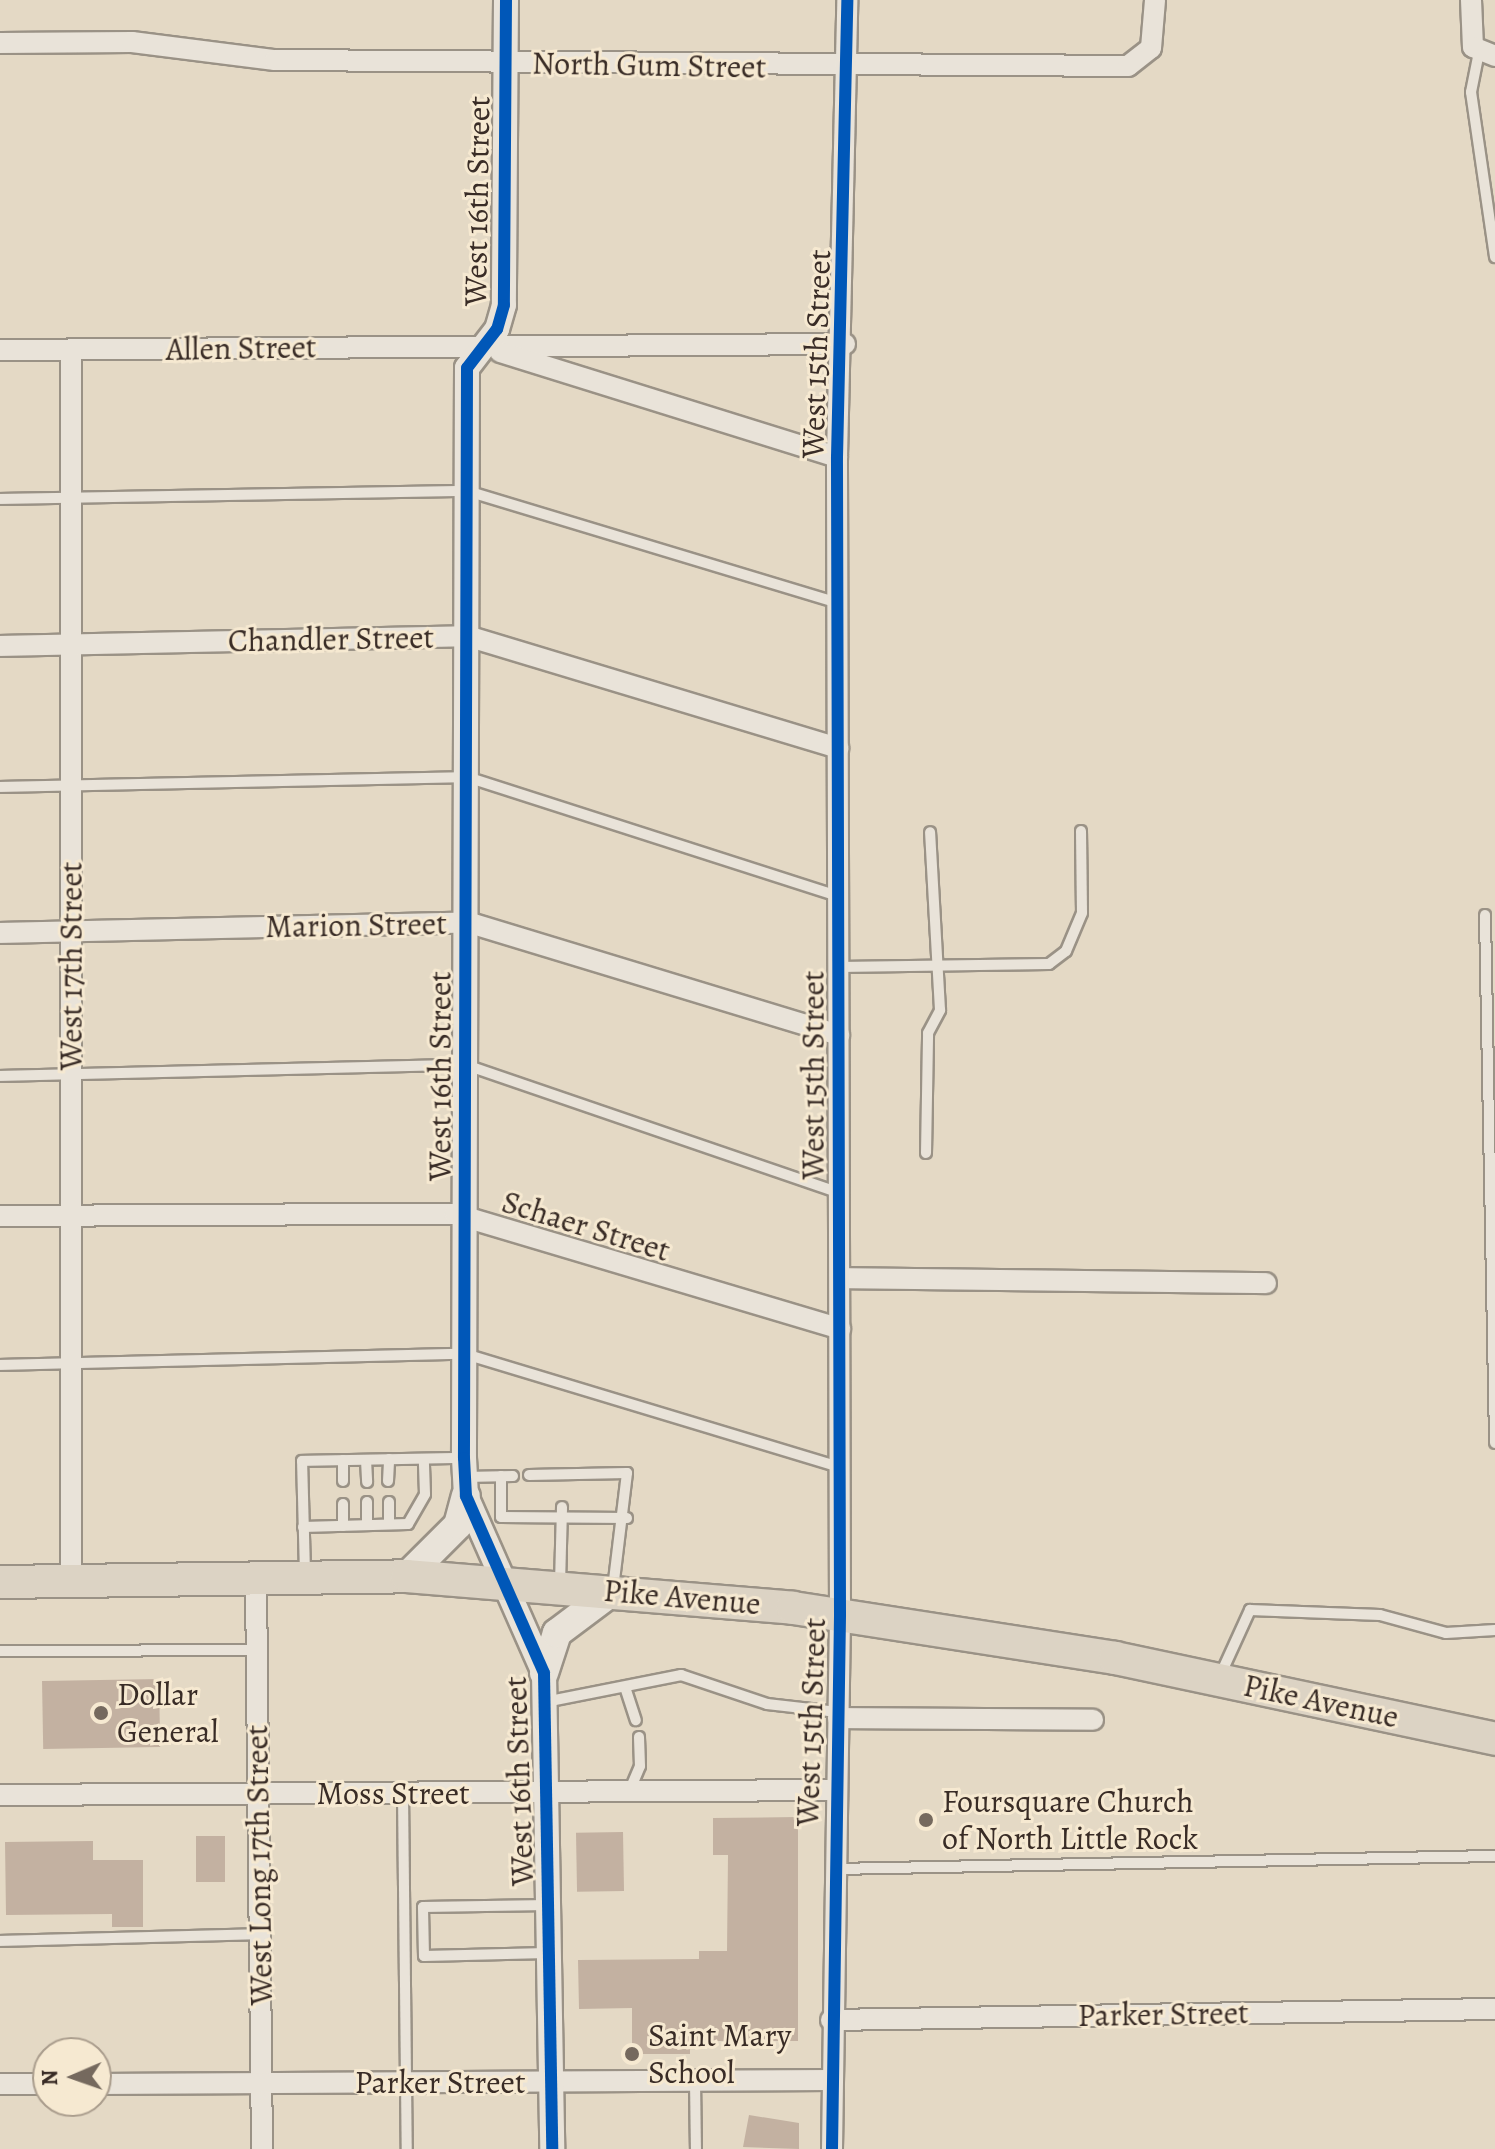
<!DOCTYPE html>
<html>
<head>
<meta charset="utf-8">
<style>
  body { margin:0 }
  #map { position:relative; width:1495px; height:2149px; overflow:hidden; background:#e4d9c5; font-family:Alegreya,serif }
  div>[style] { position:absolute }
  .building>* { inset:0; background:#c3b1a1; transform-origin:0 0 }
  .roads { filter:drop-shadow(2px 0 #9a9286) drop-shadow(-2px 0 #9a9286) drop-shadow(0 2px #9a9286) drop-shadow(0 -2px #9a9286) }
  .service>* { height:10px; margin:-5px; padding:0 5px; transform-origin:5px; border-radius:5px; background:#e9e3d9 }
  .minor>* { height:20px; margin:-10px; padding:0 10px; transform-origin:10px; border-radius:10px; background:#e9e3d9 }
  .tertiary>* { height:24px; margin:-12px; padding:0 12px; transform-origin:12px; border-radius:12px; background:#e9e3d9 }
  .secondary>* { height:28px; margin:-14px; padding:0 14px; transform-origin:14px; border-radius:14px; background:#e9e3d9 }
  .primary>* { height:32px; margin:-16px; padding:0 16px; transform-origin:16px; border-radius:16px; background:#dcd3c4 }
  .cycleway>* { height:12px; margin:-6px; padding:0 6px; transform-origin:6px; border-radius:6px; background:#0057b8 }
  .dots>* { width:22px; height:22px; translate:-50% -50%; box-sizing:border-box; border:4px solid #f6e9d1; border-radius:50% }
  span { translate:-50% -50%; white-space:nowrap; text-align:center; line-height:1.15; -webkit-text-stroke:6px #f6e9d1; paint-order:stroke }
  .street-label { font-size:32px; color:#392c26 }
  .poi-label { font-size:32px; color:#392c26 }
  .left { translate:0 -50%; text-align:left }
  .north { position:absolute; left:32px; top:2037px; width:80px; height:80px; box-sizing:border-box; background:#f6e9d1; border:2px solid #aa9d8d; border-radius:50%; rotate:268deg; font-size:22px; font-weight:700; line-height:32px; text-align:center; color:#392c26 }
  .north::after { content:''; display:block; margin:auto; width:28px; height:36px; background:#75695e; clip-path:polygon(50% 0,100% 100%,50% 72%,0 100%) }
</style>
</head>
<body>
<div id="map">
  <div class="building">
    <i style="left:159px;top:1679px;width:68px;height:117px;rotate:89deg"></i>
    <i style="clip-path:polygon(798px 1817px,798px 2041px,690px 2041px,690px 2054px,632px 2054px,632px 2008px,579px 2009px,578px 1960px,699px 1959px,699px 1951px,727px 1951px,728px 1855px,713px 1855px,713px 1818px)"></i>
    <i style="left:623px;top:1832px;width:59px;height:47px;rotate:89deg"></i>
    <i style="left:196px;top:1836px;width:29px;height:46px"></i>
    <i style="clip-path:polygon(93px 1841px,93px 1860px,143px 1860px,143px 1927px,112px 1927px,112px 1914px,6px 1915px,5px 1842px)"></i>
    <i style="clip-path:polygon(749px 2115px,799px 2123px,799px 2149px,743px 2147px)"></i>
  </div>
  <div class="roads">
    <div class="service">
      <i style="left:1479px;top:52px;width:41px;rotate:101.3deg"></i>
      <i style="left:1471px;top:92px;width:167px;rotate:81.7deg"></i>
      <i style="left:0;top:499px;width:467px;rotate:-1deg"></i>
      <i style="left:467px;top:491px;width:387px;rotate:16.8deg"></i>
      <i style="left:0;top:787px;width:467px;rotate:-1.2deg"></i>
      <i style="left:467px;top:777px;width:390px;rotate:17.8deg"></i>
      <i style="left:1485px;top:915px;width:528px;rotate:88.91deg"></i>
      <i style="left:839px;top:967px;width:210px;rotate:-0.8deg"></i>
      <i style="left:1049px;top:964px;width:21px;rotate:-37deg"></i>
      <i style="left:1066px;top:951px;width:41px;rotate:-67.2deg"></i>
      <i style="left:1082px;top:913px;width:82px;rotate:-90.7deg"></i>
      <i style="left:0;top:1076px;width:466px;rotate:-1.4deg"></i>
      <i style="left:466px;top:1065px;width:394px;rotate:18.9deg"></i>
      <i style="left:926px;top:1153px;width:120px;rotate:-89deg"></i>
      <i style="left:928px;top:1033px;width:26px;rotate:-62deg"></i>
      <i style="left:940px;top:1010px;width:178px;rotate:-93.2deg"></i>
      <i style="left:0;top:1365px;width:465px;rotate:-1.4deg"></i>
      <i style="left:465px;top:1354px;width:392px;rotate:16.8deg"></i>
      <i style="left:343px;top:1460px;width:21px;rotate:90deg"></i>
      <i style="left:366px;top:1460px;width:22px;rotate:87deg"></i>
      <i style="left:529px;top:1475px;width:98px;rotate:-1.2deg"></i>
      <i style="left:627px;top:1473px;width:117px;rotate:96.9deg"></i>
      <i style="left:501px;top:1476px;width:41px;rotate:90deg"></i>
      <i style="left:501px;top:1517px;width:126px;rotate:0.5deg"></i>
      <i style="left:465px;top:1477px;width:48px;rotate:-1.2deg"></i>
      <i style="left:388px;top:1481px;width:22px;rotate:-87deg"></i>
      <i style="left:367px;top:1502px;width:23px;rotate:90deg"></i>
      <i style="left:389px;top:1502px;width:22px;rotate:90deg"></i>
      <i style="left:343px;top:1504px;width:22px;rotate:90deg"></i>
      <i style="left:303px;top:1527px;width:105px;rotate:-1.6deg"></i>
      <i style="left:408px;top:1524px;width:34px;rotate:-60deg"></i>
      <i style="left:425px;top:1494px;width:35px;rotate:-92deg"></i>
      <i style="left:305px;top:1573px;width:112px;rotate:-91.5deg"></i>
      <i style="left:302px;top:1461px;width:160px;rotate:-1.1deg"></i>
      <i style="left:560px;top:1584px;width:77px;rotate:-88.5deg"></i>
      <i style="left:0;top:1651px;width:257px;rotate:-0.2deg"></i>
      <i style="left:1219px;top:1678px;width:75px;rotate:-65.5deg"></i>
      <i style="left:1250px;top:1610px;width:130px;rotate:2.2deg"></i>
      <i style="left:1380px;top:1615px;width:68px;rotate:15.3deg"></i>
      <i style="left:1446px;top:1633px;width:49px;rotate:-3.5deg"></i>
      <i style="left:625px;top:1687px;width:35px;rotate:72deg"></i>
      <i style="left:545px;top:1702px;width:139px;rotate:-11.2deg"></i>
      <i style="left:681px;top:1675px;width:91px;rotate:18.6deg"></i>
      <i style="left:767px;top:1704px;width:71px;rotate:6.4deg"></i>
      <i style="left:629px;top:1792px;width:28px;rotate:-67deg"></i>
      <i style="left:640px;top:1766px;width:29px;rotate:-92deg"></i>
      <i style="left:403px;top:1793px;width:356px;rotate:89.4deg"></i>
      <i style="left:835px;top:1869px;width:660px;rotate:-1.13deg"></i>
      <i style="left:0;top:1941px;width:260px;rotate:-1.5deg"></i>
      <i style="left:547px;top:1953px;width:123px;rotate:178.6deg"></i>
      <i style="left:424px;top:1956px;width:49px;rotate:-91.2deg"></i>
      <i style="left:423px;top:1907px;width:125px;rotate:-0.9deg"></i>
      <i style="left:695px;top:2081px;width:68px;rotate:89.2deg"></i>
    </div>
    <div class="minor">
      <i style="left:1471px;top:0;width:47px;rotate:87.6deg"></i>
      <i style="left:1473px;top:47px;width:24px;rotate:22deg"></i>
      <i style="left:0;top:43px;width:132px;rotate:-0.4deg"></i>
      <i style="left:132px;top:42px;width:144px;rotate:7.2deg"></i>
      <i style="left:275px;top:60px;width:853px;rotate:0.4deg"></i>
      <i style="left:1128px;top:66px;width:29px;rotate:-38deg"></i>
      <i style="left:1151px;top:48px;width:48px;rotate:-85.2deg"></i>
      <i style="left:0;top:350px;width:845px;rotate:-0.41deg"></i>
      <i style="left:71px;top:350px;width:1232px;rotate:90deg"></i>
      <i style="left:500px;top:352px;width:353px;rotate:17.3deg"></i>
      <i style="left:0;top:646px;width:467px;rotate:-1.2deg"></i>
      <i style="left:467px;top:636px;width:388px;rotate:16.8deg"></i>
      <i style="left:0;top:933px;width:467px;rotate:-1.3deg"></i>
      <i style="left:467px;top:922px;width:389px;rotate:16.9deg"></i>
      <i style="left:0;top:1216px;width:455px;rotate:-0.3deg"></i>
      <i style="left:455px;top:1214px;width:402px;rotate:16.6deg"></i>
      <i style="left:840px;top:1278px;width:426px;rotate:0.7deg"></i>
      <i style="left:256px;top:1580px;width:569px;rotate:89.4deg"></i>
      <i style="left:838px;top:1718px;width:255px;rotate:0.4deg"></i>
      <i style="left:0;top:1795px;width:834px;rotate:-0.34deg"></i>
      <i style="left:831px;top:2020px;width:664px;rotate:-0.95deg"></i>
      <i style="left:0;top:2084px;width:48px"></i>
      <i style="left:96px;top:2084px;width:735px;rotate:-0.31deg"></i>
      <i style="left:832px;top:2149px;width:535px;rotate:-89.14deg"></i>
      <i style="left:840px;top:1614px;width:1157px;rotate:-90.15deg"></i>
      <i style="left:837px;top:457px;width:457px;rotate:-88.7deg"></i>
    </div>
    <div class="tertiary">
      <i style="left:506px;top:0;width:305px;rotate:90.4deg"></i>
      <i style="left:504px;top:305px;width:25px;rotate:106deg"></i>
      <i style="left:497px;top:329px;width:49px;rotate:127.6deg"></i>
      <i style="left:467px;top:368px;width:1090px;rotate:90.16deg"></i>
      <i style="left:464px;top:1458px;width:38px;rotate:87deg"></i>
      <i style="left:466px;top:1496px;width:193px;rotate:66.2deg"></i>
      <i style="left:544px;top:1673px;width:476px;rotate:89deg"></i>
    </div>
    <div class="secondary">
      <i style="left:407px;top:1576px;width:72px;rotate:-45deg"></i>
      <i style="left:458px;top:1525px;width:30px;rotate:-75deg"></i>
      <i style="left:544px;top:1673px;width:42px;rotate:-72deg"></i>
      <i style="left:557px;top:1633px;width:70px;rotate:-36.9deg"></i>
    </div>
    <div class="primary">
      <i style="left:0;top:1582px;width:407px;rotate:-0.8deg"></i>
      <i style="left:407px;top:1576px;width:387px;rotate:4.7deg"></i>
      <i style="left:793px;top:1608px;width:326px;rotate:8.8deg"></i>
      <i style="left:1115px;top:1658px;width:389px;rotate:12deg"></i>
    </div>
  </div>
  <div class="cycleway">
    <i style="left:506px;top:0;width:305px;rotate:90.4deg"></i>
    <i style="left:504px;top:305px;width:25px;rotate:106deg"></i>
    <i style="left:497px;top:329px;width:49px;rotate:127.6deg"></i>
    <i style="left:467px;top:368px;width:1090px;rotate:90.16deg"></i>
    <i style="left:464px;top:1458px;width:38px;rotate:87deg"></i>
    <i style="left:466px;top:1496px;width:193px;rotate:66.2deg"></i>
    <i style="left:544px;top:1673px;width:476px;rotate:89deg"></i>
    <i style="left:832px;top:2149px;width:535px;rotate:-89.14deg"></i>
    <i style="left:840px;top:1614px;width:1157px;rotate:-90.15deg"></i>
    <i style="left:837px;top:457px;width:457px;rotate:-88.7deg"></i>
  </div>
  <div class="dots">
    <i style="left:101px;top:1713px;background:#75695e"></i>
    <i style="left:926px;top:1820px;background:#75695e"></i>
    <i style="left:632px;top:2054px;background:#75695e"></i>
  </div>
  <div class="street-label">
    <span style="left:649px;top:65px;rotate:1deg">North Gum Street</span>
    <span style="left:477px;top:201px;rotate:-89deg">West 16th Street</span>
    <span style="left:241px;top:348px;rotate:-1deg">Allen Street</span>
    <span style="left:816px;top:354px;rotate:-88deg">West 15th Street</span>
    <span style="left:331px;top:639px;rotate:-1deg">Chandler Street</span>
    <span style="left:356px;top:925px;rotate:-1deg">Marion Street</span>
    <span style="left:71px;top:966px;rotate:-90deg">West 17th Street</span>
    <span style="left:813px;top:1075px;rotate:-90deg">West 15th Street</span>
    <span style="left:440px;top:1076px;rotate:-90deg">West 16th Street</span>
    <span style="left:586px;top:1226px;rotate:17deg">Schaer Street</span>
    <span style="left:682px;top:1597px;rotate:5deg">Pike Avenue</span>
    <span style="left:1321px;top:1701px;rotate:12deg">Pike Avenue</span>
    <span style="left:811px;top:1722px;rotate:-88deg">West 15th Street</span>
    <span style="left:519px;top:1781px;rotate:-92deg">West 16th Street</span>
    <span style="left:393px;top:1793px">Moss Street</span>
    <span style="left:259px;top:1865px;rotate:-91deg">West Long 17th Street</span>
    <span style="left:1163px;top:2014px;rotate:-1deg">Parker Street</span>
    <span style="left:440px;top:2082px">Parker Street</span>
  </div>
  <div class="poi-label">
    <span class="left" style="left:117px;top:1713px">Dollar<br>General</span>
    <span class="left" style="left:942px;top:1820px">Foursquare Church<br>of North Little Rock</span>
    <span class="left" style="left:648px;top:2054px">Saint Mary<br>School</span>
  </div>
  <div class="north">N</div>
</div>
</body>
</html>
